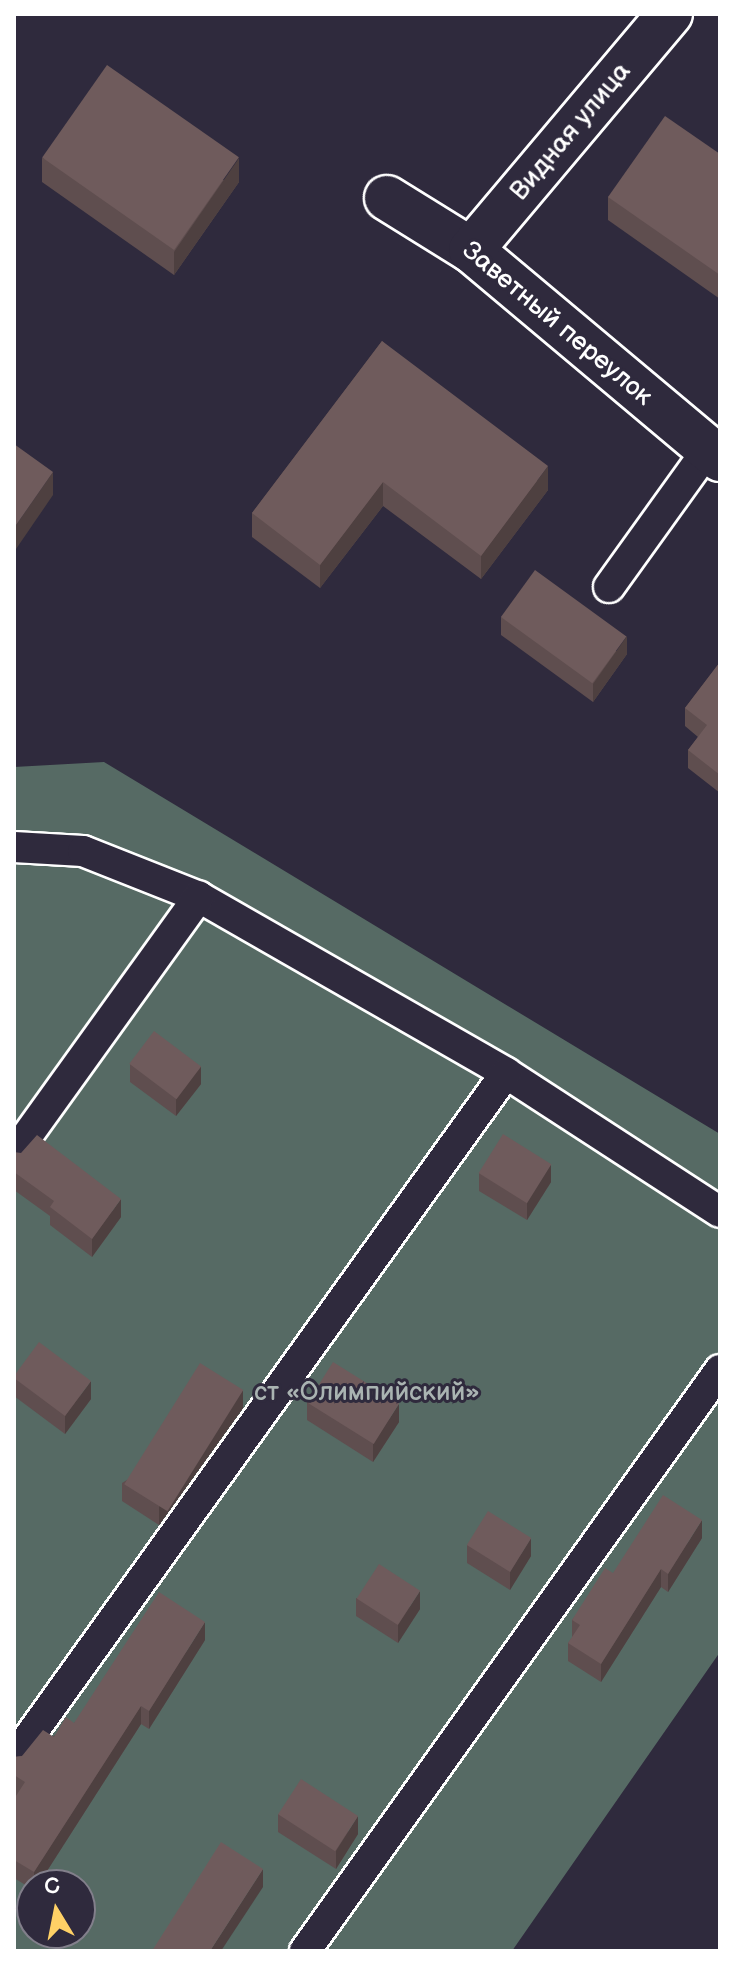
<!DOCTYPE html>
<html>
<head>
<meta charset="utf-8">
<style>
  body { margin:0 }
  #map { position:relative; width:734px; height:1965px; overflow:hidden; background:#2f2a3d; font-family:"Balsamiq Sans",sans-serif }
  div>[style] { position:absolute }
  .green>* { inset:0; background:#566a64 }
  .roads { filter:drop-shadow(2px 0 #fff) drop-shadow(-2px 0 #fff) drop-shadow(0 2px #fff) drop-shadow(0 -2px #fff) }
  .lane>* { height:30px; margin:-15px; padding:0 15px; transform-origin:15px; border-radius:15px; background:#2f2a3d }
  .street>* { height:44px; margin:-22px; padding:0 22px; transform-origin:22px; border-radius:22px; background:#2f2a3d }
  .wall>* { inset:0; background:#5f4e4f }
  .shaded-wall>* { inset:0; background:#4e4040 }
  .building>* { inset:0; background:#6f5b5c; transform-origin:0 0 }
  span { translate:-50% -50%; white-space:nowrap; text-align:center; line-height:1.15; -webkit-text-stroke:6px #2f2a3d; paint-order:stroke }
  .street-label { font-size:26px; color:#fff }
  .park-label { font-size:26px; color:#aab4b2 }
  .frame { position:absolute; inset:0; border:16px solid #fff; pointer-events:none }
  .north { position:absolute; left:16px; top:1869px; width:80px; height:80px; box-sizing:border-box; background:#2f2a3d; border:2px solid #827f8b; border-radius:50%; rotate:350deg; font-size:22px; font-weight:700; line-height:32px; text-align:center; color:#fff }
  .north::after { content:''; display:block; margin:auto; width:28px; height:36px; background:#ffd166; clip-path:polygon(50% 0,100% 100%,50% 72%,0 100%) }
</style>
</head>
<body>
<div id="map">
  <div class="green">
    <i style="clip-path:polygon(evenodd,104px 762px,720px 1134px,720px 1652px,512px 1951px,14px 1951px,14px 767px,104px 762px,32px 1885px,80px 1885px,80px 1933px,32px 1933px,32px 1885px)"></i>
  </div>
  <div class="roads">
    <div class="lane">
      <i style="left:609px;top:587px;width:170px;rotate:-54.3deg"></i>
      <i style="left:14px;top:847px;width:69px;rotate:3.3deg"></i>
      <i style="left:83px;top:851px;width:125px;rotate:21.6deg"></i>
      <i style="left:199px;top:897px;width:354px;rotate:29.8deg"></i>
      <i style="left:506px;top:1073px;width:255px;rotate:33deg"></i>
      <i style="left:14px;top:1154px;width:317px;rotate:-54.3deg"></i>
      <i style="left:14px;top:1758px;width:843px;rotate:-54.31deg"></i>
      <i style="left:305px;top:1951px;width:714px;rotate:-54.46deg"></i>
    </div>
    <div class="street">
      <i style="left:387px;top:198px;width:99px;rotate:31.8deg"></i>
      <i style="left:471px;top:250px;width:325px;rotate:40deg"></i>
      <i style="left:471px;top:250px;width:309px;rotate:-49.9deg"></i>
    </div>
  </div>
  <div class="wall">
    <i style="clip-path:polygon(720px 154px,720px 299px,608px 220px,608px 197px)"></i>
    <i style="clip-path:polygon(42px 158px,239px 182px,174px 275px,42px 182px)"></i>
    <i style="clip-path:polygon(382px 341px,548px 490px,481px 579px,383px 506px,320px 588px,252px 537px,252px 513px)"></i>
    <i style="clip-path:polygon(501px 617px,627px 654px,593px 702px,501px 635px)"></i>
    <i style="clip-path:polygon(720px 662px,720px 793px,688px 768px,688px 750px,698px 737px,685px 726px,685px 708px)"></i>
    <i style="clip-path:polygon(130px 1064px,201px 1084px,176px 1116px,130px 1082px)"></i>
    <i style="clip-path:polygon(14px 1152px,121px 1217px,92px 1257px,50px 1225px,50px 1216px,14px 1190px)"></i>
    <i style="clip-path:polygon(479px 1173px,551px 1182px,527px 1220px,479px 1191px)"></i>
    <i style="clip-path:polygon(14px 1376px,91px 1399px,65px 1434px,14px 1396px)"></i>
    <i style="clip-path:polygon(307px 1402px,399px 1422px,373px 1462px,307px 1420px)"></i>
    <i style="clip-path:polygon(243px 1408px,159px 1525px,122px 1501px,122px 1483px)"></i>
    <i style="clip-path:polygon(702px 1538px,668px 1592px,661px 1587px,601px 1682px,568px 1661px,568px 1643px,572px 1638px,572px 1620px,613px 1573px)"></i>
    <i style="clip-path:polygon(467px 1545px,531px 1556px,510px 1590px,467px 1563px)"></i>
    <i style="clip-path:polygon(356px 1598px,420px 1609px,398px 1643px,356px 1616px)"></i>
    <i style="clip-path:polygon(205px 1640px,149px 1729px,141px 1724px,38px 1885px,32px 1885px,32px 1889px,14px 1878px,14px 1799px,16px 1795px,14px 1794px,14px 1757px,22px 1756px)"></i>
    <i style="clip-path:polygon(278px 1814px,358px 1834px,336px 1869px,278px 1832px)"></i>
  </div>
  <div class="shaded-wall">
    <i style="clip-path:polygon(239px 158px,239px 182px,174px 275px,174px 252px)"></i>
    <i style="clip-path:polygon(548px 466px,548px 490px,481px 579px,481px 556px)"></i>
    <i style="clip-path:polygon(53px 472px,53px 495px,14px 552px,14px 528px)"></i>
    <i style="clip-path:polygon(383px 482px,383px 506px,320px 588px,320px 565px)"></i>
    <i style="clip-path:polygon(627px 636px,627px 654px,593px 702px,593px 684px)"></i>
    <i style="clip-path:polygon(201px 1066px,201px 1084px,176px 1116px,176px 1098px)"></i>
    <i style="clip-path:polygon(551px 1164px,551px 1182px,527px 1220px,527px 1202px)"></i>
    <i style="clip-path:polygon(121px 1199px,121px 1217px,92px 1257px,92px 1239px)"></i>
    <i style="clip-path:polygon(91px 1381px,91px 1399px,65px 1434px,65px 1416px)"></i>
    <i style="clip-path:polygon(243px 1390px,243px 1408px,159px 1525px,159px 1507px)"></i>
    <i style="clip-path:polygon(399px 1404px,399px 1422px,373px 1462px,373px 1444px)"></i>
    <i style="clip-path:polygon(702px 1520px,702px 1538px,668px 1592px,668px 1574px)"></i>
    <i style="clip-path:polygon(531px 1538px,531px 1556px,510px 1590px,510px 1572px)"></i>
    <i style="clip-path:polygon(661px 1569px,661px 1587px,601px 1682px,601px 1664px)"></i>
    <i style="clip-path:polygon(420px 1591px,420px 1609px,398px 1643px,398px 1625px)"></i>
    <i style="clip-path:polygon(205px 1622px,205px 1640px,149px 1729px,149px 1711px)"></i>
    <i style="clip-path:polygon(141px 1706px,141px 1724px,38px 1885px,34px 1885px,34px 1872px)"></i>
    <i style="clip-path:polygon(358px 1816px,358px 1834px,336px 1869px,336px 1851px)"></i>
    <i style="clip-path:polygon(263px 1869px,263px 1887px,221px 1951px,210px 1951px)"></i>
  </div>
  <div class="building">
    <i style="left:107px;top:65px;width:161px;height:113px;rotate:35deg"></i>
    <i style="clip-path:polygon(665px 116px,720px 154px,720px 275px,608px 197px)"></i>
    <i style="clip-path:polygon(382px 341px,548px 466px,481px 556px,383px 482px,320px 565px,252px 513px)"></i>
    <i style="clip-path:polygon(14px 444px,53px 472px,14px 528px)"></i>
    <i style="left:535px;top:570px;width:113px;height:58px;rotate:36deg"></i>
    <i style="clip-path:polygon(720px 662px,720px 775px,688px 750px,707px 725px,685px 708px)"></i>
    <i style="left:154px;top:1031px;width:59px;height:41px;rotate:37deg"></i>
    <i style="left:503px;top:1134px;width:57px;height:46px;rotate:32deg"></i>
    <i style="clip-path:polygon(37px 1135px,121px 1199px,92px 1239px,50px 1207px,54px 1201px,14px 1172px,14px 1152px,21px 1153px)"></i>
    <i style="clip-path:polygon(39px 1342px,91px 1381px,65px 1416px,14px 1378px,14px 1376px)"></i>
    <i style="left:333px;top:1362px;width:78px;height:48px;rotate:32deg"></i>
    <i style="left:200px;top:1363px;width:51px;height:143px;rotate:32deg"></i>
    <i style="clip-path:polygon(663px 1495px,702px 1520px,668px 1574px,661px 1569px,601px 1664px,568px 1643px,580px 1625px,572px 1620px,605px 1568px,613px 1573px)"></i>
    <i style="left:488px;top:1511px;width:51px;height:40px;rotate:32deg"></i>
    <i style="left:379px;top:1564px;width:49px;height:41px;rotate:33deg"></i>
    <i style="clip-path:polygon(159px 1592px,205px 1622px,149px 1711px,141px 1706px,34px 1872px,14px 1860px,14px 1799px,25px 1782px,14px 1775px,14px 1757px,22px 1756px,43px 1730px,54px 1737px,66px 1717px,74px 1723px)"></i>
    <i style="left:301px;top:1779px;width:68px;height:42px;rotate:33deg"></i>
    <i style="clip-path:polygon(221px 1842px,263px 1869px,210px 1951px,152px 1951px)"></i>
  </div>
  <div class="street-label">
    <span style="left:571px;top:132px;rotate:-50deg">Видная улица</span>
    <span style="left:557px;top:324px;rotate:40deg">Заветный переулок</span>
  </div>
  <div class="park-label">
    <span style="left:367px;top:1393px">ст «Олимпийский»</span>
  </div>
  <div class="frame"></div>
  <div class="north">С</div>
</div>
</body>
</html>
